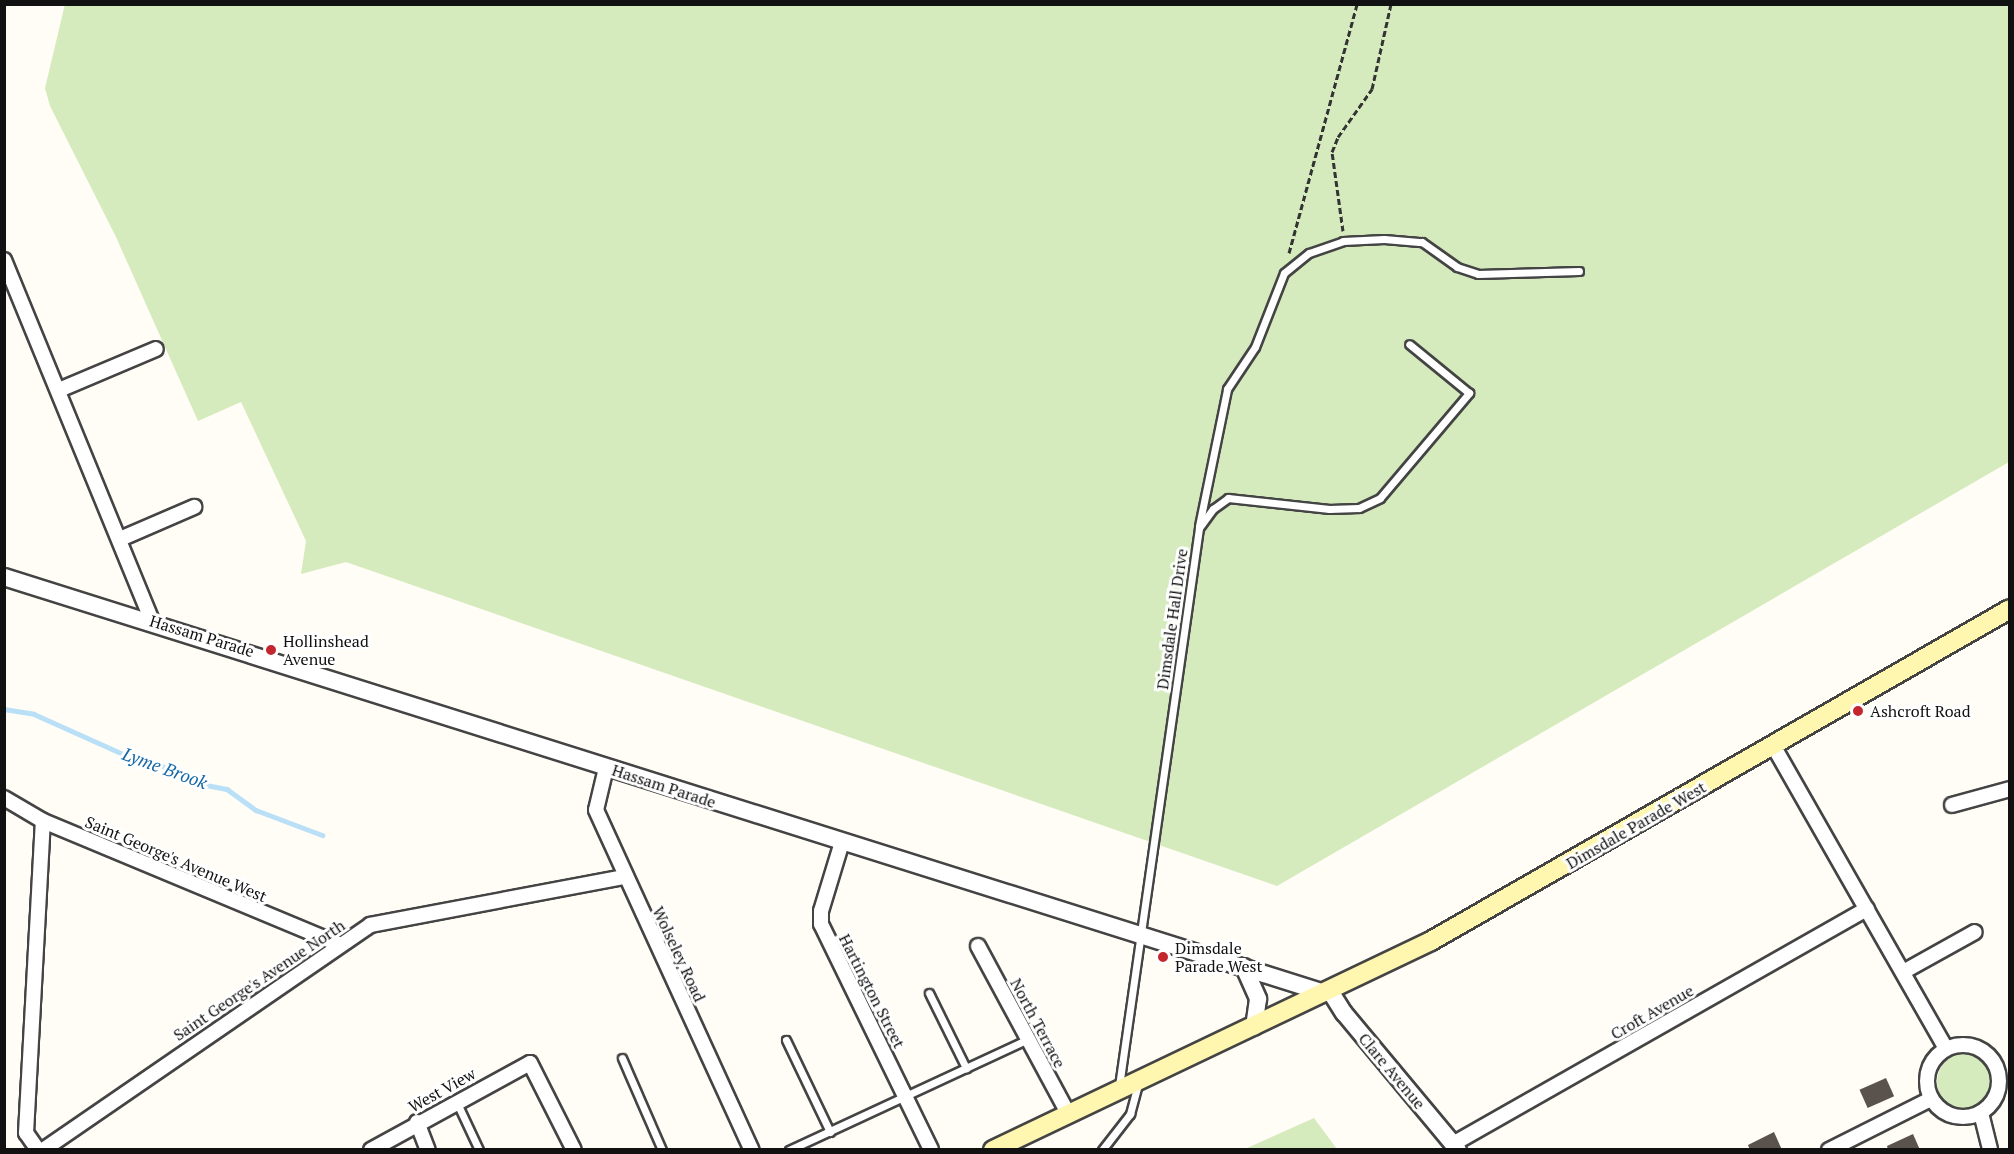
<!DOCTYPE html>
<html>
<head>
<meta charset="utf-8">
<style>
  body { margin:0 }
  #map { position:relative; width:2014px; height:1154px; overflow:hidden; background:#fffdf5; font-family:"PT Serif",serif }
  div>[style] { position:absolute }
  .green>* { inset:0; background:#d5ebbd }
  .round { border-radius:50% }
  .stream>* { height:4.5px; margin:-2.25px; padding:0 2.25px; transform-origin:2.25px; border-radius:2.25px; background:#b9e0f7 }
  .building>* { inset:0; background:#5a524d; transform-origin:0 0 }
  .path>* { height:3px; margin-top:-1.5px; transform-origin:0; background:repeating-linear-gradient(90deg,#333 0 6px,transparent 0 9px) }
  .roads { filter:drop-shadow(2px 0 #444) drop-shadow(-2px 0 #444) drop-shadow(0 2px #444) drop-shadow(0 -2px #444) }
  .service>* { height:7px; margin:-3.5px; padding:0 3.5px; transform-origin:3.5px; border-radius:3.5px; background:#fff }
  .minor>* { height:14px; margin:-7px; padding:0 7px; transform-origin:7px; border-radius:7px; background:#fff }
  .minor>.ring { margin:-7px; padding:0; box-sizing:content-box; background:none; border:14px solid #fff; border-radius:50% }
  .tertiary>* { height:16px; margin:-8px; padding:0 8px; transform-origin:8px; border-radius:8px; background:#fff }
  .secondary>* { height:18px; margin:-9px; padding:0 9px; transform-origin:9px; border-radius:9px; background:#fff6b0 }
  .dots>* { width:16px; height:16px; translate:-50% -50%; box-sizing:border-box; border:3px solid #fff; border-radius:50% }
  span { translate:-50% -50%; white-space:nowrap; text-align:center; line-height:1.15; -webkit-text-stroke:6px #fff; paint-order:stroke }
  .street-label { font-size:16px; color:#111 }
  .poi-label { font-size:16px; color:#111 }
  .left { translate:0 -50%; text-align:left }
  .water-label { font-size:18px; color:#1768a6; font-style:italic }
  .frame { position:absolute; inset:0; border:6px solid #111; pointer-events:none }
</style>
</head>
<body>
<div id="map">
  <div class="green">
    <i style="clip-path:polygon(65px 4px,2009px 5px,2009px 462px,1277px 886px,346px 562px,301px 574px,306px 541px,241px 402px,198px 421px,116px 237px,50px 106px,45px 88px)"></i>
    <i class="round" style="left:1937px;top:1053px;width:58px;height:58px"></i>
    <i style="clip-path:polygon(1314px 1118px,1337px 1149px,1245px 1149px)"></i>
  </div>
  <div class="stream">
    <i style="left:4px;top:709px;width:30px;rotate:9deg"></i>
    <i style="left:34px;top:714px;width:107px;rotate:24.2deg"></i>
    <i style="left:132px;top:758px;width:38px;rotate:15deg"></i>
    <i style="left:169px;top:768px;width:31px;rotate:29deg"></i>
    <i style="left:196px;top:783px;width:32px;rotate:11deg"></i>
    <i style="left:227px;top:789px;width:36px;rotate:36deg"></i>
    <i style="left:256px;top:810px;width:71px;rotate:20.7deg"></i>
  </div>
  <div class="building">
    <i style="left:1886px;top:1078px;width:20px;height:29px;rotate:66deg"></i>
    <i style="clip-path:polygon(1774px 1132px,1782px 1150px,1750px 1150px,1748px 1145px)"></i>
    <i style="clip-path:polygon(1913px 1134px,1920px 1150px,1888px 1150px,1887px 1146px)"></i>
  </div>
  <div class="path">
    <i style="left:1343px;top:231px;width:80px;rotate:-97.9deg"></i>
    <i style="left:1332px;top:152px;width:16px;rotate:-68deg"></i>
    <i style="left:1338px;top:137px;width:59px;rotate:-54.7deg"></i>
    <i style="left:1372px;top:89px;width:87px;rotate:-77.4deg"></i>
    <i style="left:1289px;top:253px;width:258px;rotate:-74.7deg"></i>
  </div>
  <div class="roads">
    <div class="service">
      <i style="left:1199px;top:526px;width:140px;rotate:-78.4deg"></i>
      <i style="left:1227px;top:389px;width:50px;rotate:-56.3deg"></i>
      <i style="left:1255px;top:347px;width:79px;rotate:-68.6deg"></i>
      <i style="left:1284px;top:273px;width:32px;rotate:-39deg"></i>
      <i style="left:1309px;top:253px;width:36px;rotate:-19deg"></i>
      <i style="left:1343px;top:241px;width:41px;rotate:-2.8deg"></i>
      <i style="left:1384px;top:239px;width:38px;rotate:5deg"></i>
      <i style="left:1422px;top:242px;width:43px;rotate:35.5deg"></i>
      <i style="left:1457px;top:267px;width:22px;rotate:18deg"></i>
      <i style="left:1478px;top:274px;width:101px;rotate:-1.7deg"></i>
      <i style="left:929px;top:993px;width:84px;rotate:63.7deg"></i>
      <i style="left:786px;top:1040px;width:102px;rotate:64.4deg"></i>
      <i style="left:622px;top:1058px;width:100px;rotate:66.5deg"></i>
      <i style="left:1119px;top:1086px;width:564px;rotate:-81.84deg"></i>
      <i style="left:1199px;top:528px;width:24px;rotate:-54deg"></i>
      <i style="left:1213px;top:509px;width:19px;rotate:-36deg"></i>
      <i style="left:1228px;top:498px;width:102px;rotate:6.2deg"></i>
      <i style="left:1329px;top:509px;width:30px;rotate:-2deg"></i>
      <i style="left:1359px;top:508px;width:23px;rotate:-25deg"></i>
      <i style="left:1380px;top:498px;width:138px;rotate:-49.7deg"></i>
      <i style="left:1469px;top:393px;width:77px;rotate:-140.8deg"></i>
      <i style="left:457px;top:1103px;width:52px;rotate:64.9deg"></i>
      <i style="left:789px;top:1150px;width:264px;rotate:-24.9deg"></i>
      <i style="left:1102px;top:1150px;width:46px;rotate:-52.1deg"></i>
      <i style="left:1130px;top:1114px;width:30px;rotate:-75deg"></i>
    </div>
    <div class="minor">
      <i style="left:4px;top:260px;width:390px;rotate:67.7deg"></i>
      <i style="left:59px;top:390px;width:105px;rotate:-22.9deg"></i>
      <i style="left:120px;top:539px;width:81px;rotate:-23.4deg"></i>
      <i style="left:1774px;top:747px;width:347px;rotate:60.3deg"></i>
      <i style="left:606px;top:768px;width:43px;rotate:103.4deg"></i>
      <i style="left:596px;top:810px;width:374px;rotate:65.4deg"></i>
      <i style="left:4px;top:798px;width:45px;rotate:30.5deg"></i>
      <i style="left:43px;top:821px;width:320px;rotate:22.6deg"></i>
      <i style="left:1952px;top:805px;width:60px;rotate:-15.4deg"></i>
      <i style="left:842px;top:842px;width:72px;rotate:106.9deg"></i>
      <i style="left:821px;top:911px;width:13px;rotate:90deg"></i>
      <i style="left:821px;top:924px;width:251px;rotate:64deg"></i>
      <i style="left:978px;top:946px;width:192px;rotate:61.7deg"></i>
      <i style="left:1903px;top:972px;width:82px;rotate:-29.1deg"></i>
      <i class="ring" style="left:1927px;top:1045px;width:58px;height:58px"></i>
      <i style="left:1981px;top:1113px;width:38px;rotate:76deg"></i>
      <i style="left:417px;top:1122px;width:30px;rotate:69deg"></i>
      <i style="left:1453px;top:1144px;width:476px;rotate:-29.6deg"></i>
      <i style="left:38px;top:1150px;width:21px;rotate:-125deg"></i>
      <i style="left:26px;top:1133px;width:312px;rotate:-86.9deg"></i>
      <i style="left:43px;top:1150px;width:397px;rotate:-34.5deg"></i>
      <i style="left:370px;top:925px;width:259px;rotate:-10.7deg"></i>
      <i style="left:371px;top:1150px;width:181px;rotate:-28.7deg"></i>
      <i style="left:530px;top:1063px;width:97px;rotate:63.2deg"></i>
      <i style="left:1829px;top:1150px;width:114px;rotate:-26.6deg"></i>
    </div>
    <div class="tertiary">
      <i style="left:4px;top:577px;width:1384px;rotate:17.49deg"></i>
      <i style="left:1244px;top:967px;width:35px;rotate:66deg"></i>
      <i style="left:1258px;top:999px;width:28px;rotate:98deg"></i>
      <i style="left:1330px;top:991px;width:26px;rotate:58deg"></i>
      <i style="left:1344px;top:1013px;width:178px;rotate:50.2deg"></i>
    </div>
    <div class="secondary">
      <i style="left:993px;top:1150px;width:485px;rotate:-25.5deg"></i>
      <i style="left:1431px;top:941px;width:667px;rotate:-29.83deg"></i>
    </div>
  </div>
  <div class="dots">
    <i style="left:271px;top:650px;background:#c4262e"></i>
    <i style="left:1858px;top:711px;background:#c4262e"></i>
    <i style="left:1163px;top:957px;background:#c4262e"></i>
  </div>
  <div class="street-label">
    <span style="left:1172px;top:619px;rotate:-82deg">Dimsdale Hall Drive</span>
    <span style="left:202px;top:636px;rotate:17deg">Hassam Parade</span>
    <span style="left:664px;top:786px;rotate:18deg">Hassam Parade</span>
    <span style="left:1636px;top:825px;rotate:-30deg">Dimsdale Parade West</span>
    <span style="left:176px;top:859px;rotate:23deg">Saint George's Avenue West</span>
    <span style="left:679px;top:954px;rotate:65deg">Wolseley Road</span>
    <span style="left:259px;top:980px;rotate:-34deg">Saint George's Avenue North</span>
    <span style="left:872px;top:991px;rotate:63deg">Hartington Street</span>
    <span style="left:1652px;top:1012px;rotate:-30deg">Croft Avenue</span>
    <span style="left:1038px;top:1023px;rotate:62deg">North Terrace</span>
    <span style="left:1392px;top:1071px;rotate:50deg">Clare Avenue</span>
    <span style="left:442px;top:1090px;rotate:-29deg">West View</span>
  </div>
  <div class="poi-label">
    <span class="left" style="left:283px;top:650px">Hollinshead<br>Avenue</span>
    <span class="left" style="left:1870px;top:711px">Ashcroft Road</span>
    <span class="left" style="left:1175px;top:957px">Dimsdale<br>Parade West</span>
  </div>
  <div class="water-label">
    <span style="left:165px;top:768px;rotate:20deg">Lyme Brook</span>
  </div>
  <div class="frame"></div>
</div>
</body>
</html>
